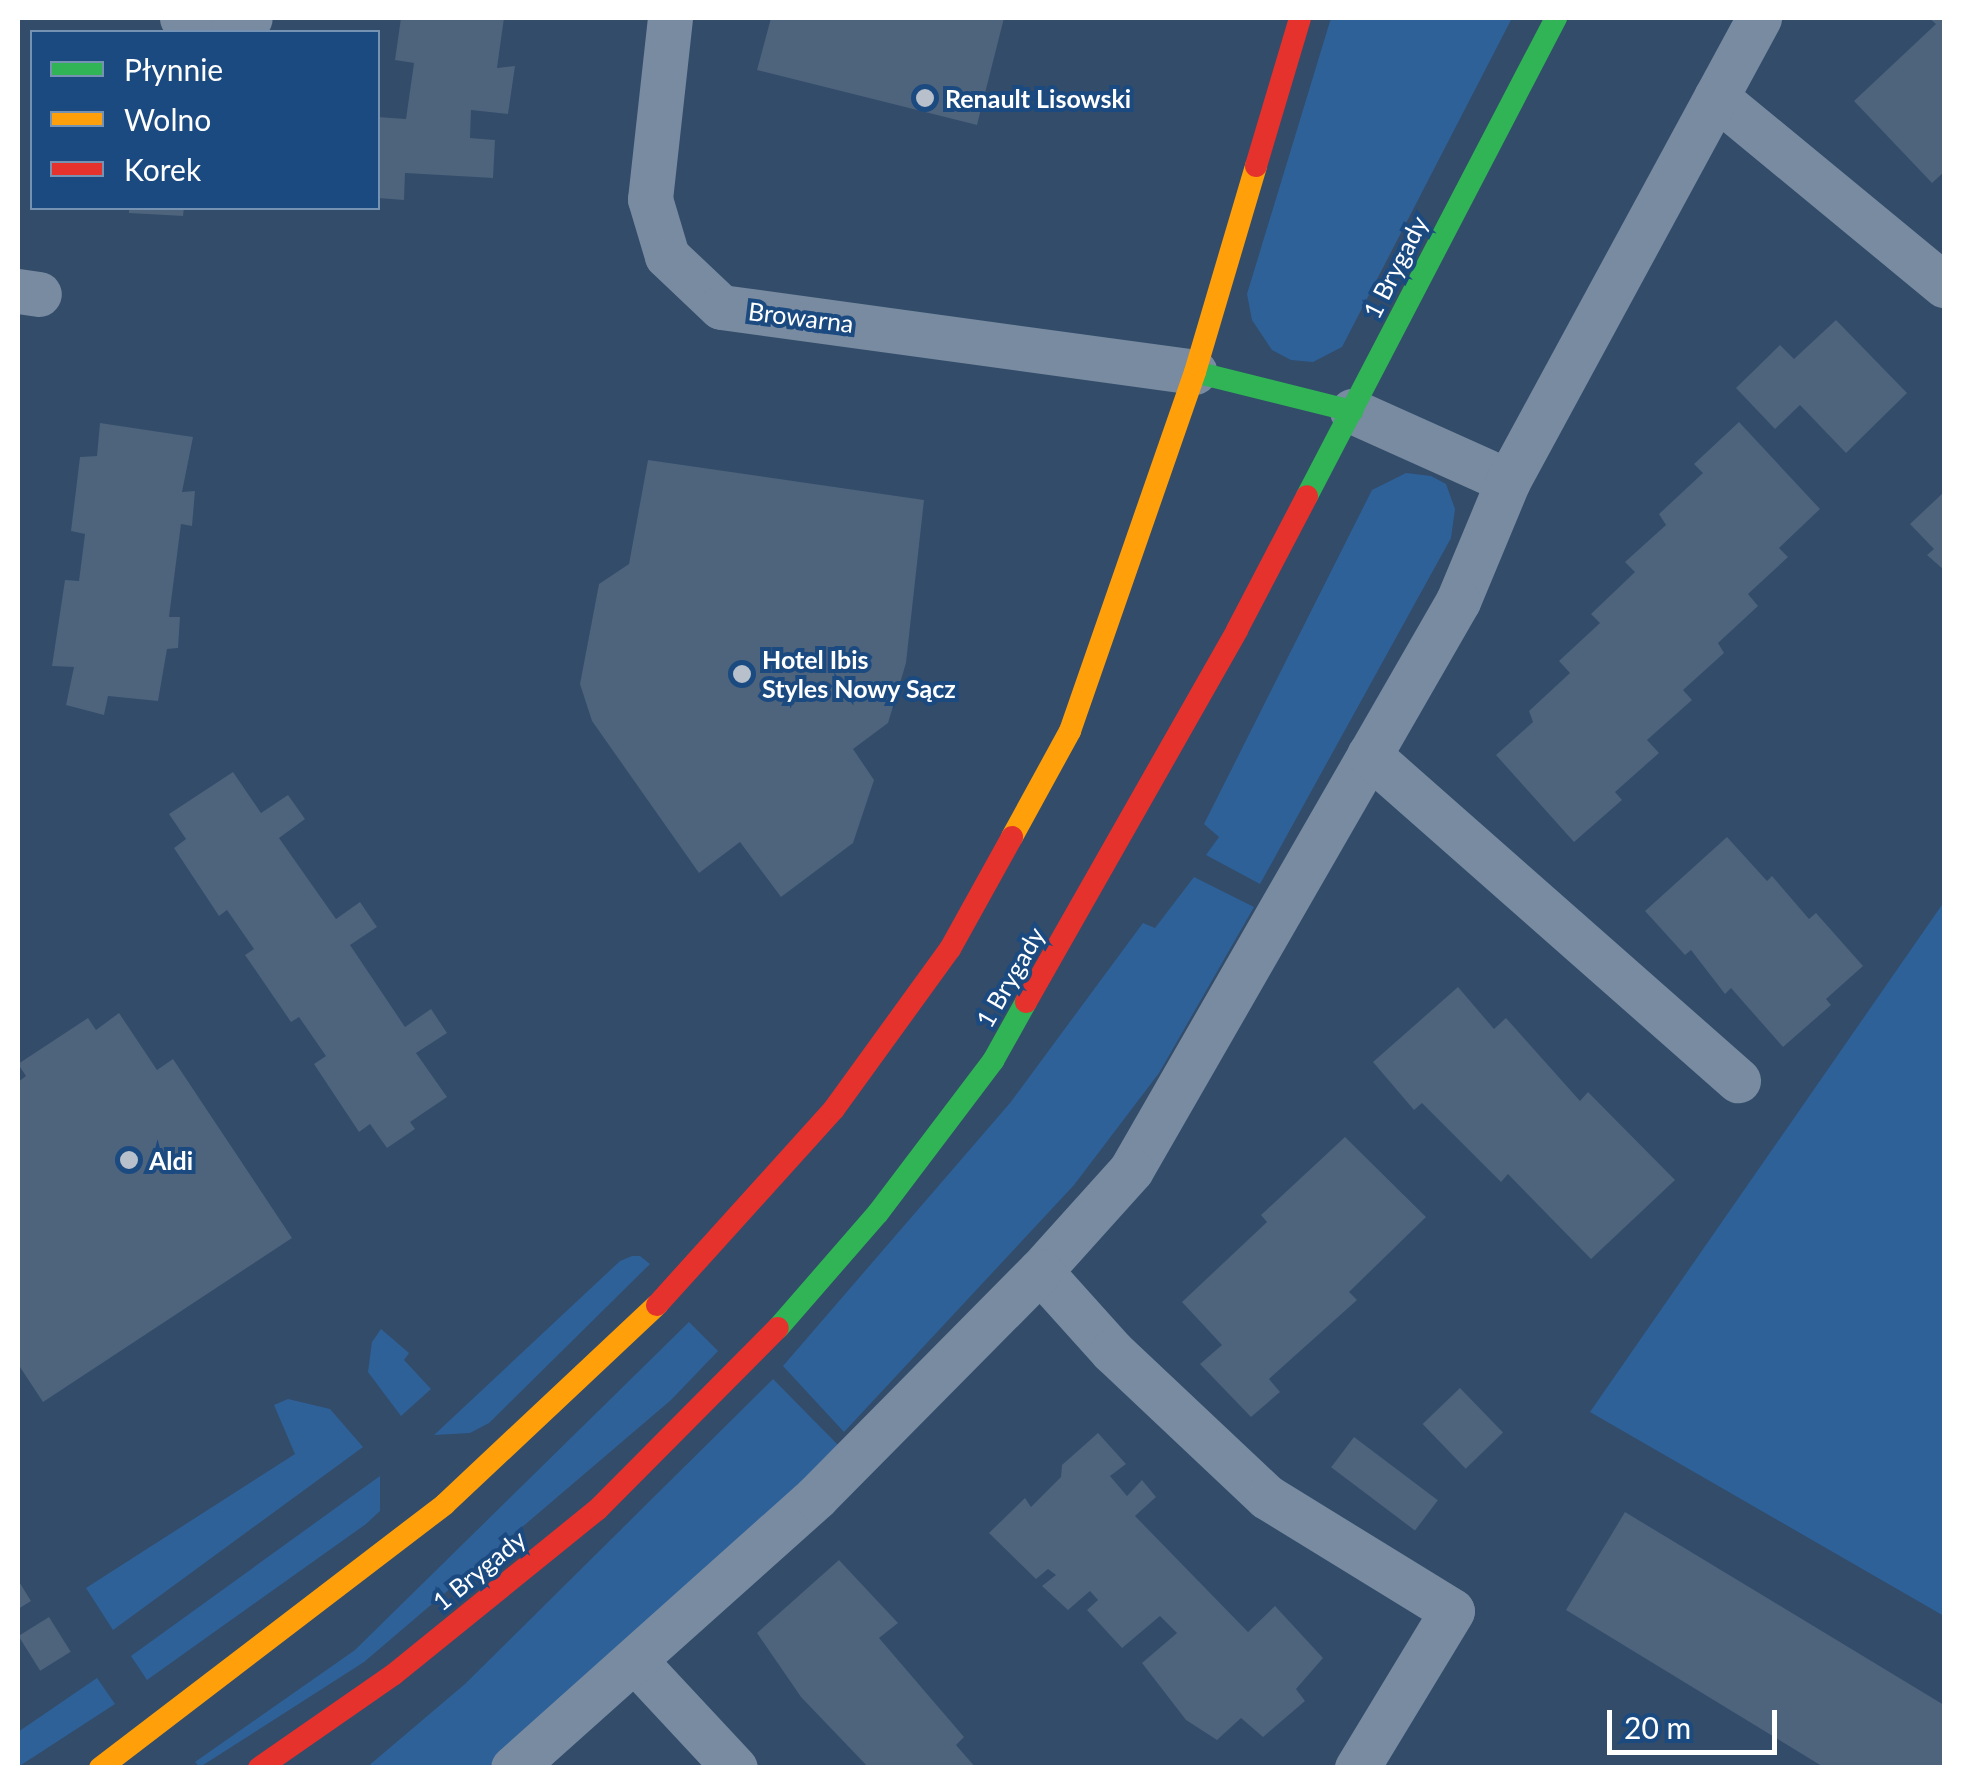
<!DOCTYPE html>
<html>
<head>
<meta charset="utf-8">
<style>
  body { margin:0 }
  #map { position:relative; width:1962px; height:1785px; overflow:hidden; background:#324c6a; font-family:Lato,sans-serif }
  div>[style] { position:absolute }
  .green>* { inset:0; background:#2f6199 }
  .building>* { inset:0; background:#4e637c; transform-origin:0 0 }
  .street>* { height:45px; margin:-22.5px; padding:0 22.5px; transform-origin:22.5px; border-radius:22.5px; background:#788ba0 }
  .fast>* { height:22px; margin:-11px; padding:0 11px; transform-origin:11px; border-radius:11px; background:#30b455 }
  .slow>* { height:22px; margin:-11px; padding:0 11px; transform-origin:11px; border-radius:11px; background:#ff9f0a }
  .jam>* { height:22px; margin:-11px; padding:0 11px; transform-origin:11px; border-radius:11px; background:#e5322d }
  .dots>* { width:28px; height:28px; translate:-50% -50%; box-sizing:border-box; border:5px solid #1b4a81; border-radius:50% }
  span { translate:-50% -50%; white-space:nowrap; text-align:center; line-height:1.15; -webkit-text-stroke:8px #1b4a81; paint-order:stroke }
  .poi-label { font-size:25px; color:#fff; font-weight:700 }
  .left { translate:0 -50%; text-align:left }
  .street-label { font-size:25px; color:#fff }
  .frame { position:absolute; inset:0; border:20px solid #fff; pointer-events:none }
  .legend { position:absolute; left:30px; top:30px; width:350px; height:180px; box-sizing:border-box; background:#1b4a81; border:2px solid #7692b3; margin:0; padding:12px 18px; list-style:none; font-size:30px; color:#fff }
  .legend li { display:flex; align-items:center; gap:20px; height:50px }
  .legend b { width:50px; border:2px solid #7692b3 }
  .scale { position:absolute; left:1607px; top:1710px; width:170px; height:45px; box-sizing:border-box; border:5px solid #fff; border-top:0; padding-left:12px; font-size:30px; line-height:35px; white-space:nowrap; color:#fff; -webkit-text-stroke:8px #1b4a81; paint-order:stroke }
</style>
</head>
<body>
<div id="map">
  <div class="green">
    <i style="clip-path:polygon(1331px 18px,1512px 18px,1342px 347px,1313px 362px,1291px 360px,1272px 350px,1252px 320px,1247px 294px)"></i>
    <i style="clip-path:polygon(1406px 473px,1431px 476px,1446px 484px,1455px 509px,1451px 538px,1260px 884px,1206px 855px,1219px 837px,1204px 824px,1372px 490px)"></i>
    <i style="clip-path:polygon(1194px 877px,1254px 907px,1159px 1073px,1074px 1185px,844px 1432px,783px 1366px,1010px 1103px,1143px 923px,1155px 928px)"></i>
    <i style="clip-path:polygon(1944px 902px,1944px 1616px,1590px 1412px)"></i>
    <i style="clip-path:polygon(632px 1256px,640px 1256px,650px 1264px,489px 1423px,470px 1433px,434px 1435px,620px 1261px)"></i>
    <i style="clip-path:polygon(689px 1322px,718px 1351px,671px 1400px,364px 1662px,200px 1767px,195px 1762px,355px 1650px)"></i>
    <i style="clip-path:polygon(381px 1329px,409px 1353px,404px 1360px,431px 1389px,401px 1416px,368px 1372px,372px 1342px)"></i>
    <i style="clip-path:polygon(773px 1379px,841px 1448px,488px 1767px,366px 1768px,465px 1684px)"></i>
    <i style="clip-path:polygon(288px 1399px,330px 1409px,363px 1447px,113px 1630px,86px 1588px,295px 1454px,274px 1405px)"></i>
    <i style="clip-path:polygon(380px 1476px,380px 1511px,366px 1524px,147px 1680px,131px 1656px)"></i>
    <i style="clip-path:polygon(97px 1678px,115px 1704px,18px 1767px,18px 1732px)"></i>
  </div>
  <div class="building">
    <i style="clip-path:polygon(401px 18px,504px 18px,497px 68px,515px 66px,508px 114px,471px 110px,470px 138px,495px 140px,493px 178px,405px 173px,404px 200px,378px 198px,378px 117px,406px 119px,414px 63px,395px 60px)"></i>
    <i style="clip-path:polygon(771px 18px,1004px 18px,977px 125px,757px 70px)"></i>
    <i style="clip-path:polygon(1929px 18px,1944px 18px,1944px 172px,1932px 183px,1854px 101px,1936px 24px)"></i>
    <i style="clip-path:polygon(129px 208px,184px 208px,183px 216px,129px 213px)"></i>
    <i style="clip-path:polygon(1836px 320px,1907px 393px,1846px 453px,1800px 405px,1775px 429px,1736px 388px,1780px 345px,1794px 359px)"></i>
    <i style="clip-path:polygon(1739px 422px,1820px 509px,1779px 548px,1788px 557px,1748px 594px,1758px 606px,1718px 643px,1724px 653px,1683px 690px,1692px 700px,1647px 740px,1659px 753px,1615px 792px,1622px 800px,1574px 842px,1496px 755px,1533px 722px,1529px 711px,1570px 673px,1559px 661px,1600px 623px,1591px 614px,1635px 572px,1625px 562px,1666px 525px,1659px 514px,1703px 473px,1694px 464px)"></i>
    <i style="clip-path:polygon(100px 423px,193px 437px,182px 492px,195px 491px,192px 526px,181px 524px,169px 617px,180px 617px,178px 648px,167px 649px,158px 701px,108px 696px,104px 715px,66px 705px,74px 667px,52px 666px,65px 580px,79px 581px,85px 534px,71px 531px,80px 457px,97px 456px)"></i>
    <i style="clip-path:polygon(648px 460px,924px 500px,906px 663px,888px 723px,853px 749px,874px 780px,853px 843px,781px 897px,740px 842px,699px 873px,592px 721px,580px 684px,599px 584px,629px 564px)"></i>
    <i style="clip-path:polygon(1944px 492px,1944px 570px,1927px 555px,1934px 549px,1910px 524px)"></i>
    <i style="clip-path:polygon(233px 772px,261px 813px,288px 795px,305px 819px,279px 838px,336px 919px,360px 902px,377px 927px,350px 945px,405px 1027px,431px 1009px,447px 1033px,416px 1053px,447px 1097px,410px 1122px,415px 1129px,387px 1148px,370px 1124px,359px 1132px,314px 1064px,326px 1056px,299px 1017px,291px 1022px,245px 955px,254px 949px,227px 910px,219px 916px,174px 848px,186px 839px,169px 814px)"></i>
    <i style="clip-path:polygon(1727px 837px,1767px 881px,1772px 876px,1809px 919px,1816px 913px,1863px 966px,1826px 999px,1831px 1005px,1783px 1047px,1731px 988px,1725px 994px,1691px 950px,1685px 955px,1645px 911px)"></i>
    <i style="clip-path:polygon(1458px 987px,1494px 1029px,1506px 1018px,1580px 1101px,1588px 1092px,1675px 1180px,1591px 1259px,1508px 1174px,1501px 1182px,1422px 1103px,1414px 1110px,1373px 1062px)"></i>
    <i style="clip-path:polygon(119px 1013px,157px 1070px,173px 1059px,292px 1238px,43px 1402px,18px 1364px,18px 1082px,26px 1076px,18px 1064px,88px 1018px,96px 1030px)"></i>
    <i style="clip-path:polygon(1345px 1137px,1426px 1217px,1349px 1292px,1357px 1300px,1269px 1379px,1280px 1392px,1251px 1417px,1200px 1364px,1222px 1345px,1182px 1302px,1267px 1222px,1261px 1215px)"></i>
    <i style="left:1460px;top:1388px;width:62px;height:52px;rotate:46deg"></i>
    <i style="clip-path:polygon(1098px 1433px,1126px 1464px,1110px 1476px,1127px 1496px,1142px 1480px,1156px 1497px,1135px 1516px,1248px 1632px,1275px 1606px,1323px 1658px,1296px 1689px,1305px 1701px,1263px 1737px,1241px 1718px,1217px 1740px,1186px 1720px,1142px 1663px,1177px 1633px,1160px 1616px,1122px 1648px,1087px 1610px,1098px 1600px,1090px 1591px,1068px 1610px,1042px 1586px,1056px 1575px,1048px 1569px,1036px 1579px,989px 1533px,1025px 1498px,1031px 1507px,1061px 1477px,1062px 1465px)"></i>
    <i style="left:1354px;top:1437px;width:105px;height:38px;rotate:37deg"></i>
    <i style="clip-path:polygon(1625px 1512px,1944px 1705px,1944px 1768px,1825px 1768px,1566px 1610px)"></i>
    <i style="clip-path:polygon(839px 1560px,898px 1623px,879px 1638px,964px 1737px,956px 1745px,976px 1768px,869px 1768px,801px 1697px,757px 1633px)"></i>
    <i style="clip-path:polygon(18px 1580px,31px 1601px,18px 1609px)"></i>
    <i style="left:49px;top:1617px;width:41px;height:36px;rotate:58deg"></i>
  </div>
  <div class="street">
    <i style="left:182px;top:18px;width:51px;rotate:7.8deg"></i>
    <i style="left:233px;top:25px;width:18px;rotate:-22deg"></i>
    <i style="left:670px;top:18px;width:182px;rotate:96.3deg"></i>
    <i style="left:650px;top:199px;width:59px;rotate:73.4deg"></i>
    <i style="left:667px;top:256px;width:74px;rotate:43.4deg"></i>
    <i style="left:721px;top:307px;width:478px;rotate:7.8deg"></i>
    <i style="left:1716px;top:97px;width:296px;rotate:39.5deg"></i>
    <i style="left:18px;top:291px;width:21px;rotate:8deg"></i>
    <i style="left:1352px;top:411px;width:171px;rotate:24.2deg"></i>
    <i style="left:1508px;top:481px;width:130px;rotate:112.6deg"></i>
    <i style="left:1458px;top:601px;width:656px;rotate:119.89deg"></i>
    <i style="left:1131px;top:1170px;width:136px;rotate:132deg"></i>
    <i style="left:1040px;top:1271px;width:108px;rotate:48deg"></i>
    <i style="left:1112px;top:1351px;width:213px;rotate:43.3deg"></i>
    <i style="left:1267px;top:1497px;width:217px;rotate:31.6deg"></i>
    <i style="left:1452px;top:1611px;width:184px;rotate:121.2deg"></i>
    <i style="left:1508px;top:481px;width:527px;rotate:-61.54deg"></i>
    <i style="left:1369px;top:755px;width:492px;rotate:41.4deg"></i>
    <i style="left:636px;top:1662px;width:145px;rotate:47deg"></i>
    <i style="left:513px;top:1768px;width:407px;rotate:-41.8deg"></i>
    <i style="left:816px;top:1497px;width:318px;rotate:-45.3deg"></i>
  </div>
  <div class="fast">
    <i style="left:1195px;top:372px;width:162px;rotate:14deg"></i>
    <i style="left:1307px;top:496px;width:539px;rotate:-62.48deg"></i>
    <i style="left:778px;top:1328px;width:152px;rotate:-49deg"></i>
    <i style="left:878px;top:1213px;width:191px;rotate:-52.9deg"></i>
    <i style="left:993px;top:1061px;width:68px;rotate:-60.8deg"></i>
  </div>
  <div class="slow">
    <i style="left:1012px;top:837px;width:121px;rotate:-61.3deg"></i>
    <i style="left:1070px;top:731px;width:380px;rotate:-70.8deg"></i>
    <i style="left:1195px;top:372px;width:215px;rotate:-73.5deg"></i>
    <i style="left:100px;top:1768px;width:434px;rotate:-37.4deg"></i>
    <i style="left:445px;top:1504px;width:291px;rotate:-43.2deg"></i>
  </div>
  <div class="jam">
    <i style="left:1256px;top:166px;width:154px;rotate:-73.4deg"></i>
    <i style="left:1026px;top:1002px;width:428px;rotate:-60.4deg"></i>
    <i style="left:1237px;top:630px;width:151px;rotate:-62.4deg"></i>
    <i style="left:657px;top:1305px;width:264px;rotate:-47.9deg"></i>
    <i style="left:834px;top:1109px;width:198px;rotate:-54.1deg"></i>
    <i style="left:950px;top:949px;width:128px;rotate:-61deg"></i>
    <i style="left:259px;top:1768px;width:163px;rotate:-34.8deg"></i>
    <i style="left:393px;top:1675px;width:264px;rotate:-39deg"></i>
    <i style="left:598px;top:1509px;width:255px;rotate:-45.2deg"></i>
  </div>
  <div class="dots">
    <i style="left:925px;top:98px;background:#b7c0cb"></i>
    <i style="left:742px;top:674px;background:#b7c0cb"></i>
    <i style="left:129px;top:1160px;background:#b7c0cb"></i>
  </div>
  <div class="poi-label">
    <span class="left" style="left:945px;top:98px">Renault Lisowski</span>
    <span class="left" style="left:762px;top:674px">Hotel Ibis<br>Styles Nowy Sącz</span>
    <span class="left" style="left:149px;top:1160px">Aldi</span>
  </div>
  <div class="street-label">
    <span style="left:1395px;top:267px;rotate:-63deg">1 Brygady</span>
    <span style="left:801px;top:317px;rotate:7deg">Browarna</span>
    <span style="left:1010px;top:977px;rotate:-60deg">1 Brygady</span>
    <span style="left:479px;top:1570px;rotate:-39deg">1 Brygady</span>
  </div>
  <div class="frame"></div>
  <ul class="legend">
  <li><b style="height:12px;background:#30b455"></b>Płynnie</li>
  <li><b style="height:12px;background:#ff9f0a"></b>Wolno</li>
  <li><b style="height:12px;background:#e5322d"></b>Korek</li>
  </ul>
  <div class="scale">20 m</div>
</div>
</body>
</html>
